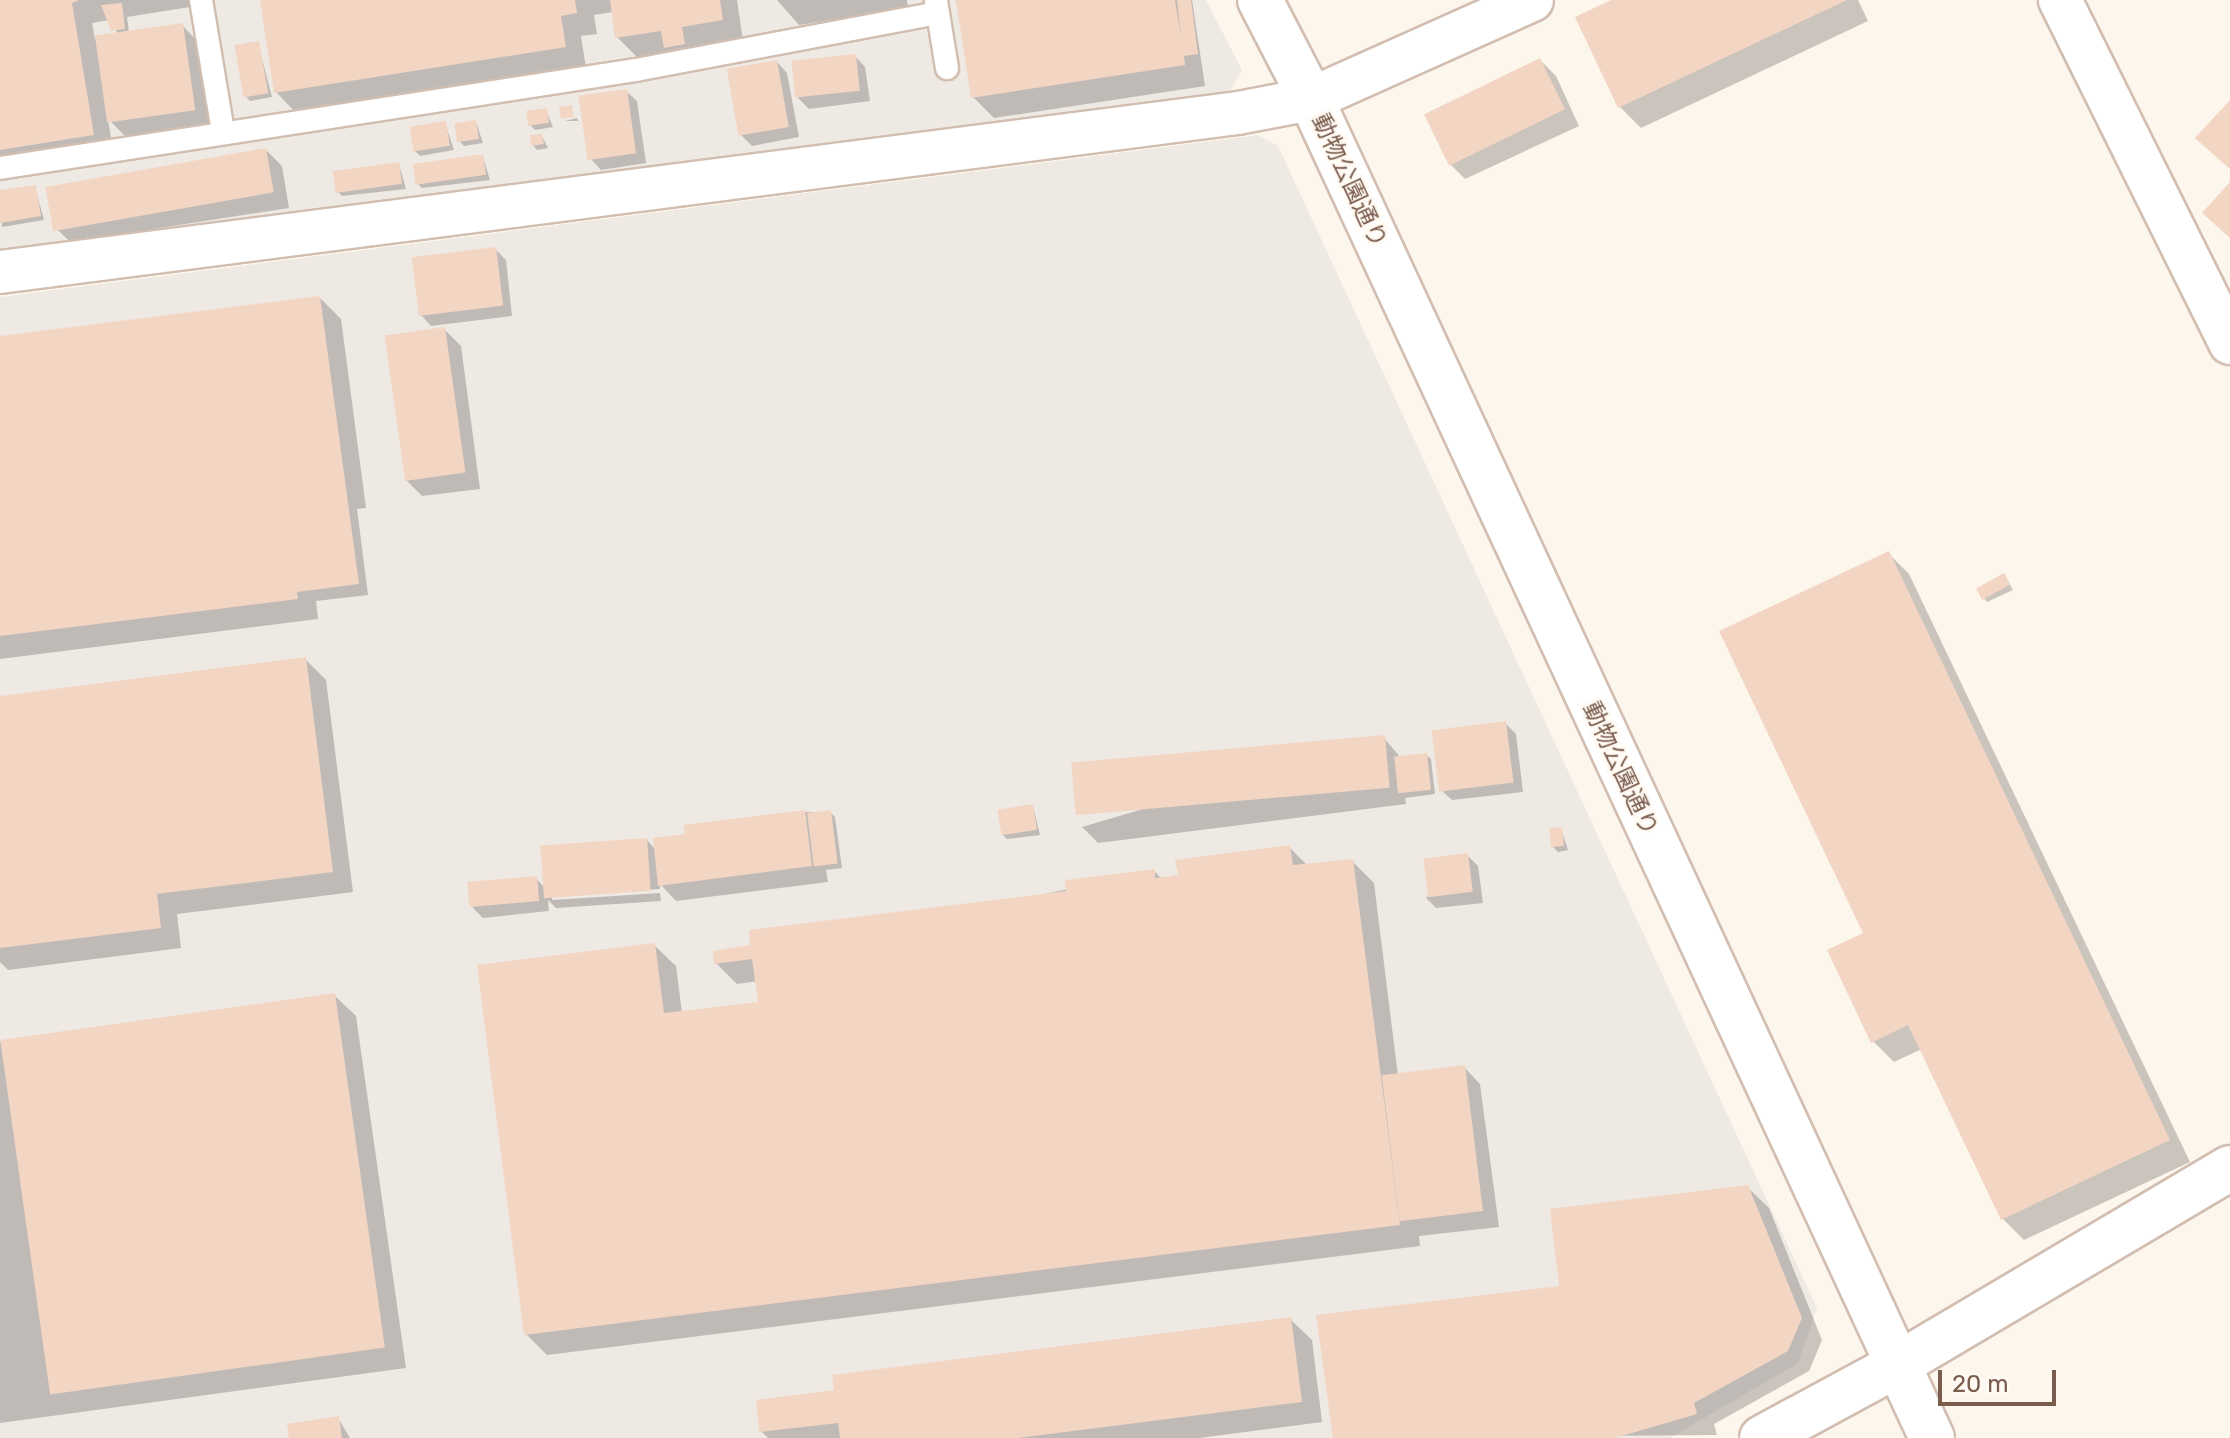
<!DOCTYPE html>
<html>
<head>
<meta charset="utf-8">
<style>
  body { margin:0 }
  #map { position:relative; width:2230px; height:1438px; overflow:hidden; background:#fdf6ec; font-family:Rubik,"Noto Sans JP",sans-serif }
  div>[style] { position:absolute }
  .industrial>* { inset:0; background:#efe9e4 }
  .shadow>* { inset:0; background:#0003 }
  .building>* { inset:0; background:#f3d5c3; transform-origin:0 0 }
  .roads { filter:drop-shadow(2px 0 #d1beb0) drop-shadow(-2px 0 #d1beb0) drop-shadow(0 2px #d1beb0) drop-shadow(0 -2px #d1beb0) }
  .service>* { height:22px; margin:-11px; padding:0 11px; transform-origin:11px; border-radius:11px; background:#fff }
  .minor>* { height:42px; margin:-21px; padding:0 21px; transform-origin:21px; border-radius:21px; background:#fff }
  .tertiary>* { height:44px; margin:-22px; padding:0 22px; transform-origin:22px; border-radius:22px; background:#fff }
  span { translate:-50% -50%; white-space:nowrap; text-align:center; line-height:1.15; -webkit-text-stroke:6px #fffaf3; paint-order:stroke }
  .street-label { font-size:24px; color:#7a5c4d }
  .scale { position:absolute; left:1938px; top:1370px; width:118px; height:36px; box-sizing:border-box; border:4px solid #7a5c4d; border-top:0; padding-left:10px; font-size:24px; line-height:28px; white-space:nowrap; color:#7a5c4d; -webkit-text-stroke:6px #fffaf3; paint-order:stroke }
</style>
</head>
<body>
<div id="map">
  <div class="industrial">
    <i style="clip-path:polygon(0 0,1206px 0,1242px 70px,1230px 91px,0 249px)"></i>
    <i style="clip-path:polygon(1258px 135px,1278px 146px,1817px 1308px,1798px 1363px,1670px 1438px,0 1438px,0 297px)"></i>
  </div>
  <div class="shadow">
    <i style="clip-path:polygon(evenodd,0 0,189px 0,190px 7px,127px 17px,129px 33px,182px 25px,198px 42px,211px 125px,127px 138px,108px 119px,114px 156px,0 174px,0 0,109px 20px,119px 35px,95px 39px,92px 23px,109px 20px)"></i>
    <i style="clip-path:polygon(262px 0,737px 0,743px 41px,638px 58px,617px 37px,613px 12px,594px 15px,597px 34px,581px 36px,586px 68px,297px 114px,276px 92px)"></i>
    <i style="clip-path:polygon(777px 0,907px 0,908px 8px,799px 25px)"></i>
    <i style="clip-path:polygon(956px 0,1192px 0,1205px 86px,994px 118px,973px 97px)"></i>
    <i style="clip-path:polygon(1615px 0,1858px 0,1868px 21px,1641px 128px,1620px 107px)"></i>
    <i style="clip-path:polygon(258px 43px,272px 97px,250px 101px,245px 96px)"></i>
    <i style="clip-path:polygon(855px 56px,865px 67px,870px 101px,809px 109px,798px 98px)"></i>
    <i style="clip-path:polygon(1540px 60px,1556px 76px,1579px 126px,1465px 179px,1449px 163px,1425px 114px)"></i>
    <i style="clip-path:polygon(777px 62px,787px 73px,799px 137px,752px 146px,741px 135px)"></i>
    <i style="clip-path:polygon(626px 91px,637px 101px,646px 163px,601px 170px,591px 159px)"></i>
    <i style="clip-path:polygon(546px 110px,553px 127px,535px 130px,530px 125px)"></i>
    <i style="clip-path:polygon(577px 118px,578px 121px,565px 121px)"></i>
    <i style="clip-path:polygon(476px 122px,483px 143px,464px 146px,459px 141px)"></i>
    <i style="clip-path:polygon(445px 123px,454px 150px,420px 156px,415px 151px)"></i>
    <i style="clip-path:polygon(542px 136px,548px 148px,537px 150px,533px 145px)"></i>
    <i style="clip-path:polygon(266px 150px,282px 166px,289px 208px,70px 242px,54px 226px)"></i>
    <i style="clip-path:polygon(483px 157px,490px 180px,422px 188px,417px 183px)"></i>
    <i style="clip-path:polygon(399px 164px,406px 189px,342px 196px,337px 191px)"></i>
    <i style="clip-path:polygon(35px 187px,44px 220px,2px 227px,0 192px)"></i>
    <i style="clip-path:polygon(495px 249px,506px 260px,512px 316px,431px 326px,421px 315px)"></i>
    <i style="clip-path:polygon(320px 298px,341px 319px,366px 508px,357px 509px,368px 595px,316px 601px,318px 619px,0 659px,0 338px)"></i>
    <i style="clip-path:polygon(444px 329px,461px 346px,480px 489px,422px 496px,406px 480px)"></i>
    <i style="clip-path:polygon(1888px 553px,1909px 574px,2190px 1162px,2024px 1240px,2003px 1219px,1922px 1049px,1894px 1062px,1873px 1041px,1866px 934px)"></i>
    <i style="clip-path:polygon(2004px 575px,2013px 590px,1987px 602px,1983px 597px)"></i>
    <i style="clip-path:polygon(305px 659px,326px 680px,353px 892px,177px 914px,181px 948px,8px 970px,0 962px,0 698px)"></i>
    <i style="clip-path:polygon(1505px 723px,1516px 734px,1523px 792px,1452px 800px,1441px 790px)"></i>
    <i style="clip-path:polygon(1384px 738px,1401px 758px,1426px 755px,1431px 759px,1435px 794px,1405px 798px,1406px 804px,1098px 843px,1082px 827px)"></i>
    <i style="clip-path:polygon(1033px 806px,1040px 835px,1007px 839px,1002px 834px)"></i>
    <i style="clip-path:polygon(804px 812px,830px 812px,835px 817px,842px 868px,826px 870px,828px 882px,676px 901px,660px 884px,660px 889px,552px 896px,552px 900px,660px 893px,661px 901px,556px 908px,548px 900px,549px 911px,483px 918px,472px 907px,536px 878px,544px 887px,647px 840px,656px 850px)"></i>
    <i style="clip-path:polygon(1561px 829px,1568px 850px,1558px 852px,1553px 847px)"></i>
    <i style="clip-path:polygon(1289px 847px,1307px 865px,1352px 861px,1374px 883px,1398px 1076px,1464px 1067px,1480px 1084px,1499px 1227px,1419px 1236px,1420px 1246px,547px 1355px,526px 1334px,654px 945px,676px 966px,682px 1013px,761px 1004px,758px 981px,737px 984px,716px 963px,1154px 871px,1162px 879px)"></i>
    <i style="clip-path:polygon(1467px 855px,1478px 866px,1483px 903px,1436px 908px,1426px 898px)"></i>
    <i style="clip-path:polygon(334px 995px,356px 1016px,406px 1368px,0 1423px,0 1042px)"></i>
    <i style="clip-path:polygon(1747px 1187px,1769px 1208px,1822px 1340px,1809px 1371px,1714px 1424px,1717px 1435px,1335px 1438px,1561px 1288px)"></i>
    <i style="clip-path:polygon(1290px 1319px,1312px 1340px,1322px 1422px,1199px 1438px,768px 1438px,761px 1431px,836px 1392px)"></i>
    <i style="clip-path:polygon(338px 1418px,350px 1438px,291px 1438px)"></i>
  </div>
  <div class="building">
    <i style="clip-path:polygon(0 0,79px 0,72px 3px,94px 135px,0 150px)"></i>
    <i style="clip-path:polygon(260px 0,575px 0,577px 13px,561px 16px,566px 47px,274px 93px)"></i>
    <i style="clip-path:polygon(610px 0,720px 0,723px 20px,682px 27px,685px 44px,664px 48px,661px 31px,615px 38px)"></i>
    <i style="clip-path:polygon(956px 0,1175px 0,1181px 36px,1177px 0,1191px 0,1198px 54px,1184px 56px,1185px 65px,971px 98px)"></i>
    <i style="clip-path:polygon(1611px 0,1847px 0,1618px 108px,1575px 17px)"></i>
    <i style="clip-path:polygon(122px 3px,125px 29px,111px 31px,101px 5px)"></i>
    <i style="left:183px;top:23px;width:88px;height:89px;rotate:82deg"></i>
    <i style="left:259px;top:41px;width:53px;height:25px;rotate:80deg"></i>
    <i style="left:856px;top:54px;width:37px;height:65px;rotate:84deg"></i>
    <i style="left:1540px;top:58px;width:57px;height:129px;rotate:64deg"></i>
    <i style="left:777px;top:60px;width:68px;height:51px;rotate:80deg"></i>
    <i style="left:627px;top:89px;width:65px;height:49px;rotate:82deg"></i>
    <i style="clip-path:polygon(2230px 100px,2230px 169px,2195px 138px)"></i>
    <i style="left:572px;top:105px;width:12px;height:13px;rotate:81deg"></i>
    <i style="left:547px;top:108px;width:15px;height:21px;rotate:82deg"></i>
    <i style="left:476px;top:120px;width:19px;height:22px;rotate:81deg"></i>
    <i style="left:446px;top:121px;width:25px;height:37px;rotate:81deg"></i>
    <i style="clip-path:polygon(542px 134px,544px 144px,531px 146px,530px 135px)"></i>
    <i style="left:266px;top:148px;width:45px;height:224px;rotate:80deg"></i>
    <i style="left:483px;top:154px;width:21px;height:71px;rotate:82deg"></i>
    <i style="left:399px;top:162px;width:22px;height:67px;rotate:82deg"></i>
    <i style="clip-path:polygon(2230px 182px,2230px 238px,2202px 213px)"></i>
    <i style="clip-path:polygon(36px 185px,41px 216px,0 223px,0 190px)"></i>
    <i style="left:496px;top:247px;width:59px;height:85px;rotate:83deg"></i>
    <i style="clip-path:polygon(320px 296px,359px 584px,297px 592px,298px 599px,0 636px,0 336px)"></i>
    <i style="left:445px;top:327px;width:147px;height:61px;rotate:82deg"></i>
    <i style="clip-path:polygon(1889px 551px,2170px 1140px,2001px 1220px,1908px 1025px,1871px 1043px,1827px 950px,1863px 933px,1719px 631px)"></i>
    <i style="left:2004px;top:573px;width:13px;height:32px;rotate:61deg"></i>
    <i style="clip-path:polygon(306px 657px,333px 872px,157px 894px,161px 928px,0 948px,0 696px)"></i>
    <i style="left:1506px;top:721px;width:62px;height:75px;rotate:83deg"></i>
    <i style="left:1385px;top:735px;width:53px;height:315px;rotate:85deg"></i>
    <i style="left:1427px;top:753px;width:37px;height:33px;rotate:84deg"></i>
    <i style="left:1033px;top:804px;width:26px;height:36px;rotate:81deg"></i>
    <i style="clip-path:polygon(805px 810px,812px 866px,658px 886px,653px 838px,685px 834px,683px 825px)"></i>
    <i style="left:831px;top:810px;width:54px;height:24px;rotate:83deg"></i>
    <i style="left:1562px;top:827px;width:19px;height:13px;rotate:84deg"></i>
    <i style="left:647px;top:838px;width:53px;height:107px;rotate:86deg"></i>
    <i style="clip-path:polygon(1290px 845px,1293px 865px,1353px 859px,1400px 1225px,524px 1335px,477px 965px,655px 943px,664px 1013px,758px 1002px,752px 959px,714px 964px,713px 951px,750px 945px,749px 930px,1066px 891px,1065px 880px,1155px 869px,1155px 878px,1178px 875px,1175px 860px)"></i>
    <i style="left:1468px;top:853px;width:39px;height:45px;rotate:83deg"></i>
    <i style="left:537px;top:876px;width:25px;height:70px;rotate:85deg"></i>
    <i style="left:335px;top:993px;width:358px;height:338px;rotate:82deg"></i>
    <i style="left:1465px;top:1065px;width:147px;height:84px;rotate:83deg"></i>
    <i style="clip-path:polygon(1748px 1185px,1802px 1318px,1788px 1351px,1694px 1403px,1697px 1414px,1615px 1438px,1333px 1438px,1316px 1315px,1559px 1286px,1550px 1209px)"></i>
    <i style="clip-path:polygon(1291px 1317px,1302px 1402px,1018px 1438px,840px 1438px,838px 1423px,759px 1432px,756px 1400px,834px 1390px,832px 1375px)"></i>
    <i style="clip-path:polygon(339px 1416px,342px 1438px,289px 1438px,287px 1424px)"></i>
  </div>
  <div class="roads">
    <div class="service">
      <i style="left:201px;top:0;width:134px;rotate:80.5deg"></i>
      <i style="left:936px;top:1px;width:68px;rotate:80.7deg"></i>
      <i style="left:0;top:168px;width:644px;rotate:-8.76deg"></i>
      <i style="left:636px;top:70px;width:307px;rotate:-10.7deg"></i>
    </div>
    <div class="minor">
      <i style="left:2060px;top:0;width:383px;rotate:63.6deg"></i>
      <i style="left:0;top:272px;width:1248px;rotate:-7.32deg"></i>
      <i style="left:1238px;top:113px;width:74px;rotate:-10.9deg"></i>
      <i style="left:1311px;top:99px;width:242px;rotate:-24.1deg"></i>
    </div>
    <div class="tertiary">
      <i style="left:1260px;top:0;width:111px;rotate:62.7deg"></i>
      <i style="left:1311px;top:99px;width:1476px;rotate:65.12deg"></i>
      <i style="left:1762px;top:1438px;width:153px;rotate:-28.4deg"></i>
      <i style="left:1897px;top:1365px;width:387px;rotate:-30.6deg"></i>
    </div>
  </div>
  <div class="street-label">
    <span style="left:1349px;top:181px;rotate:65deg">動物公園通り</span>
    <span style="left:1620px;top:769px;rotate:65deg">動物公園通り</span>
  </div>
  <div class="scale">20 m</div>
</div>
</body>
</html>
